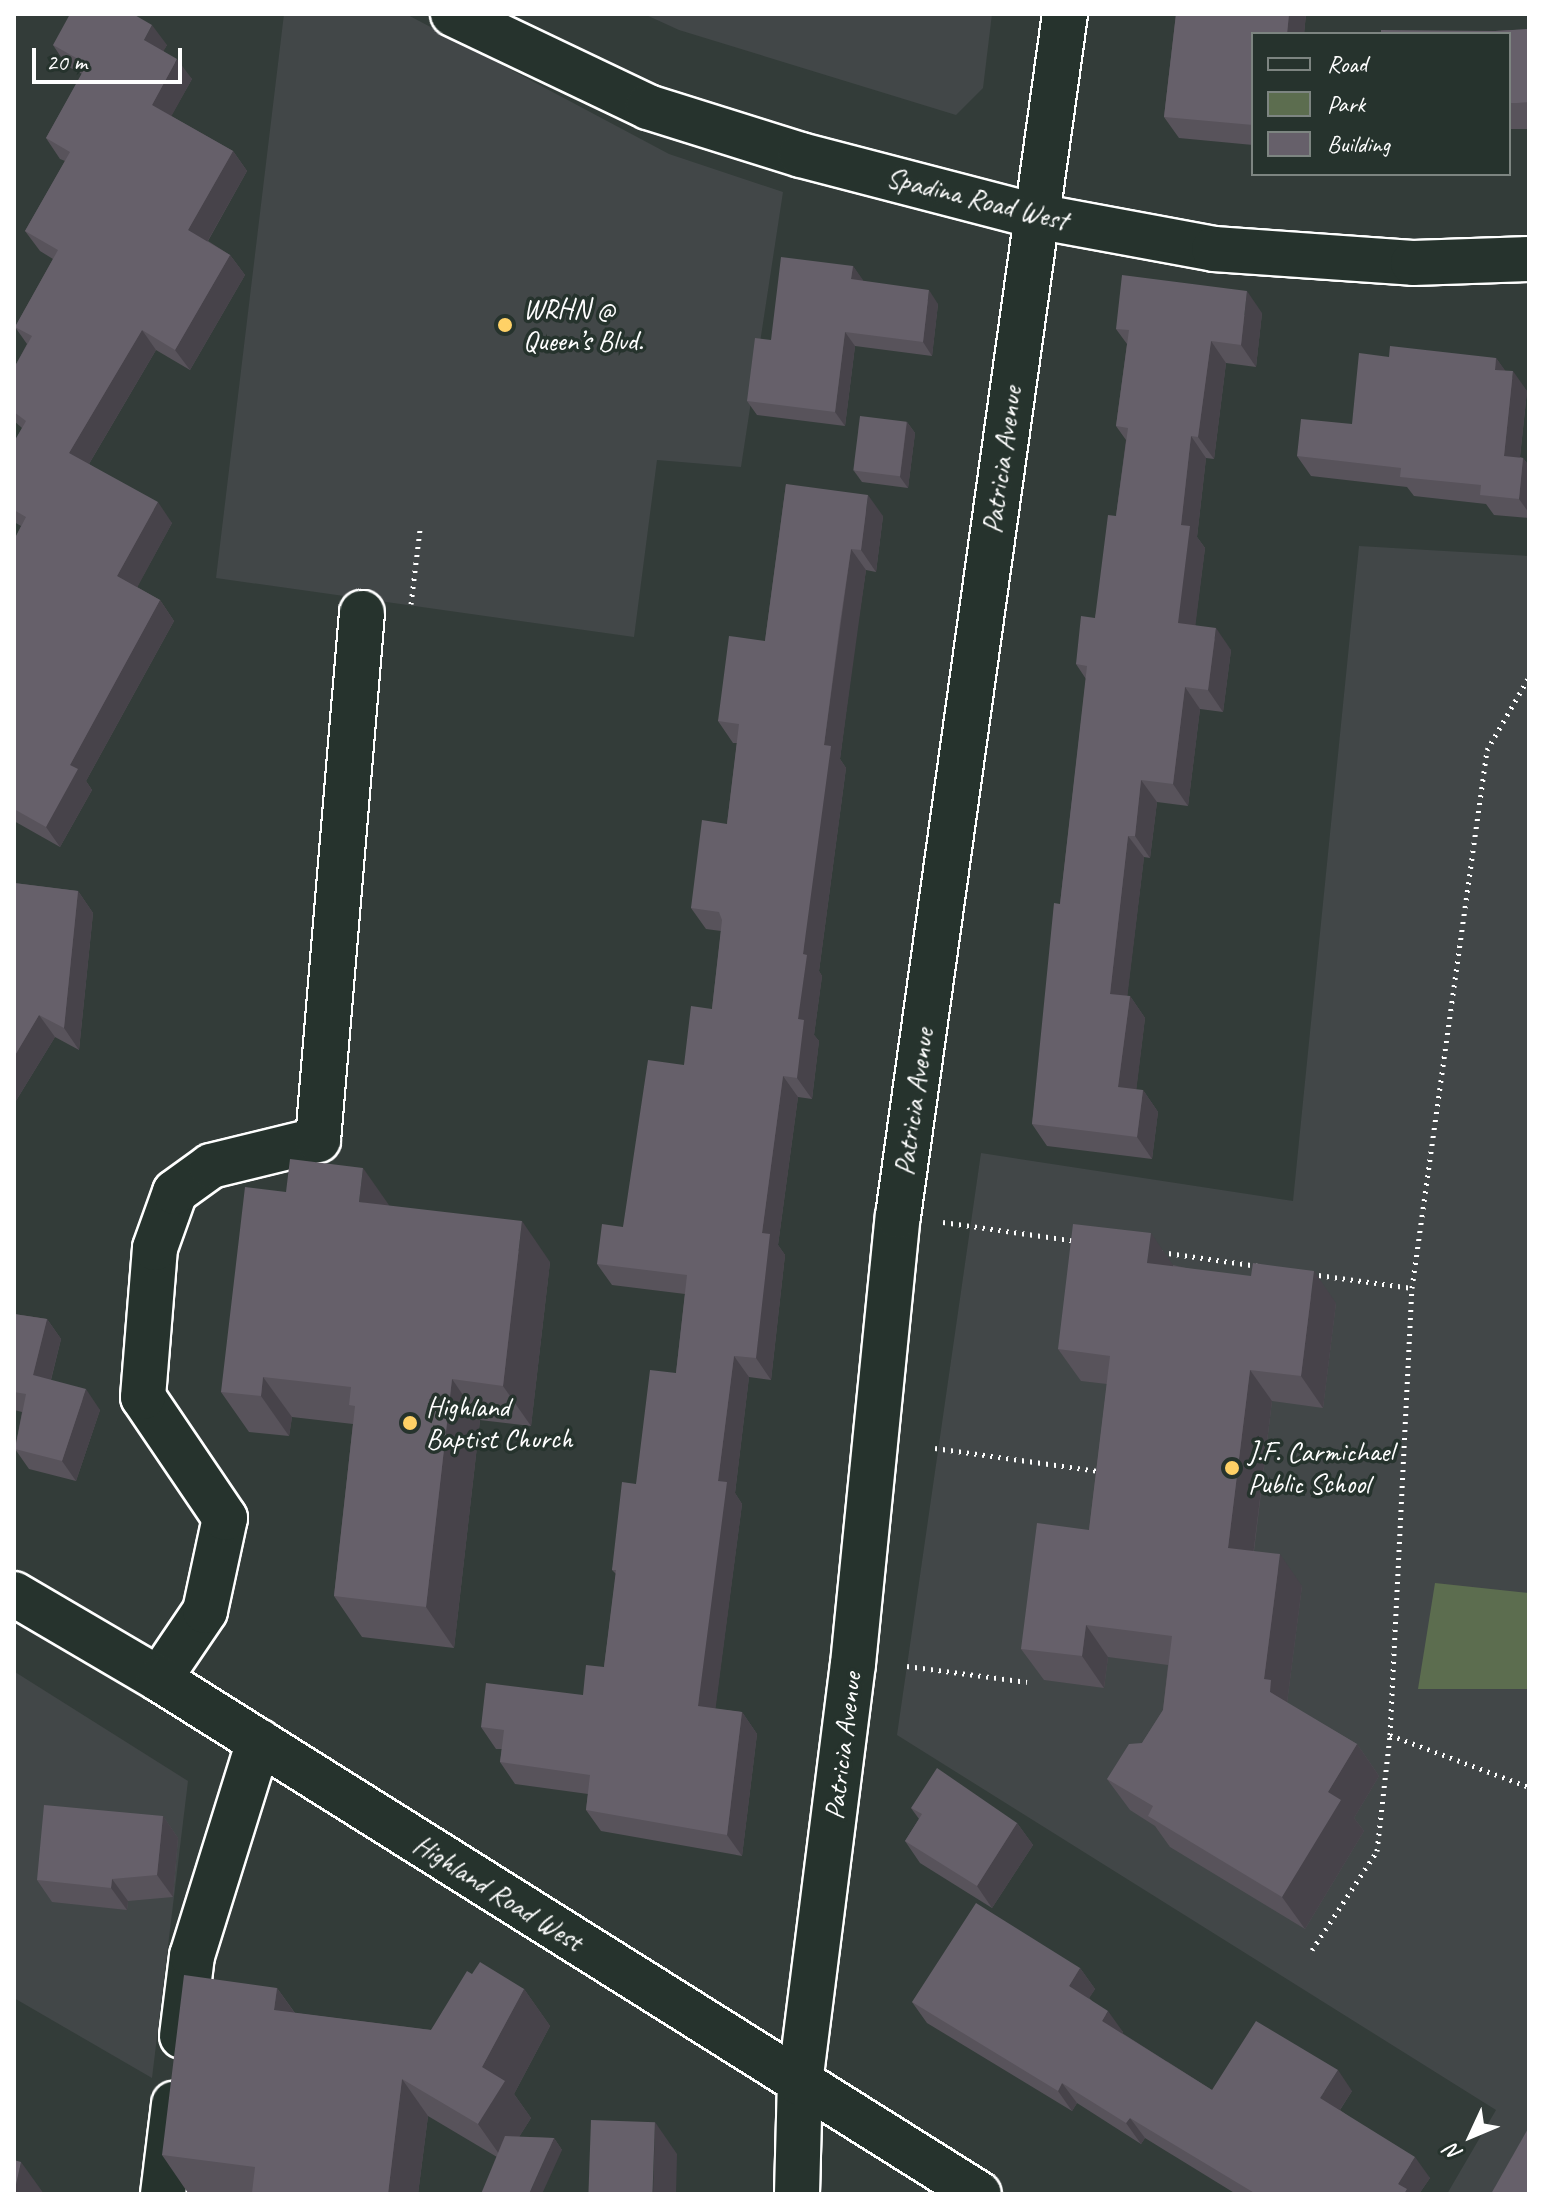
<!DOCTYPE html>
<html>
<head>
<meta charset="utf-8">
<style>
  body { margin:0 }
  #map { position:relative; width:1543px; height:2208px; overflow:hidden; background:#333c39; font-family:Caveat,sans-serif }
  div>[style] { position:absolute }
  .built>* { inset:0; background:#424748 }
  .green>* { inset:0; background:#5c6d4f }
  .path>* { height:5px; margin-top:-2.5px; transform-origin:0; background:repeating-linear-gradient(90deg,#fff 0 2px,transparent 0 8px) }
  .roads { filter:drop-shadow(2px 0 #fff) drop-shadow(-2px 0 #fff) drop-shadow(0 2px #fff) drop-shadow(0 -2px #fff) }
  .minor>* { height:44px; margin:-22px; padding:0 22px; transform-origin:22px; border-radius:22px; background:#26332d }
  .major>* { height:44px; margin:-22px; padding:0 22px; transform-origin:22px; border-radius:22px; background:#26332d }
  .wall>* { inset:0; background:#58535b }
  .shaded-wall>* { inset:0; background:#47434a }
  .building>* { inset:0; background:#66606a; transform-origin:0 0 }
  .dots>* { width:22px; height:22px; translate:-50% -50%; box-sizing:border-box; border:4px solid #26332d; border-radius:50% }
  span { translate:-50% -50%; white-space:nowrap; text-align:center; line-height:1.15; -webkit-text-stroke:7px #26332d; paint-order:stroke }
  .street-label { font-size:28px; color:#fff }
  .poi-label { font-size:28px; color:#fff }
  .left { translate:0 -50%; text-align:left }
  .frame { position:absolute; inset:0; border:16px solid #fff; pointer-events:none }
  .legend { position:absolute; left:1251px; top:32px; width:260px; height:144px; box-sizing:border-box; background:#26332d; border:2px solid #7d8581; margin:0; padding:10px 14px; list-style:none; font-size:24px; color:#fff }
  .legend li { display:flex; align-items:center; gap:16px; height:40px }
  .legend b { width:40px; border:2px solid #7d8581 }
  .north { position:absolute; left:1431px; top:2096px; width:80px; height:80px; -webkit-text-stroke:6px #26332d; paint-order:stroke; rotate:226deg; font-size:22px; font-weight:700; line-height:32px; text-align:center; color:#fff }
  .north::after { content:''; display:block; margin:auto; width:28px; height:36px; background:#fff; clip-path:polygon(50% 0,100% 100%,50% 72%,0 100%) }
  .scale { position:absolute; left:32px; top:48px; width:150px; height:36px; box-sizing:border-box; border:4px solid #fff; border-top:0; padding-left:10px; font-size:24px; line-height:28px; white-space:nowrap; color:#fff; -webkit-text-stroke:6px #26332d; paint-order:stroke }
</style>
</head>
<body>
<div id="map">
  <div class="built">
    <i style="clip-path:polygon(284px 14px,406px 14px,669px 154px,783px 192px,741px 467px,657px 460px,634px 637px,216px 578px)"></i>
    <i style="clip-path:polygon(644px 14px,992px 14px,983px 88px,956px 115px,679px 30px)"></i>
    <i style="clip-path:polygon(1359px 546px,1529px 556px,1529px 2194px,1447px 2194px,1496px 2110px,897px 1735px,981px 1153px,1293px 1201px)"></i>
    <i style="clip-path:polygon(15px 1672px,188px 1781px,152px 2078px,14px 1998px)"></i>
  </div>
  <div class="green">
    <i style="clip-path:polygon(1435px 1583px,1529px 1593px,1529px 1689px,1418px 1689px)"></i>
  </div>
  <div class="path">
    <i style="left:411px;top:604px;width:75px;rotate:-83.1deg"></i>
    <i style="left:943px;top:1222px;width:134px;rotate:8.1deg"></i>
    <i style="left:1161px;top:1252px;width:98px;rotate:8.2deg"></i>
    <i style="left:1311px;top:1274px;width:102px;rotate:7.9deg"></i>
    <i style="left:935px;top:1448px;width:166px;rotate:8deg"></i>
    <i style="left:907px;top:1666px;width:121px;rotate:7.6deg"></i>
    <i style="left:1390px;top:1735px;width:148px;rotate:20.5deg"></i>
    <i style="left:1312px;top:1950px;width:118px;rotate:-56.7deg"></i>
    <i style="left:1377px;top:1851px;width:117px;rotate:-83.6deg"></i>
    <i style="left:1390px;top:1735px;width:448px;rotate:-87.2deg"></i>
    <i style="left:1412px;top:1288px;width:543px;rotate:-82.06deg"></i>
    <i style="left:1487px;top:750px;width:84px;rotate:-60.1deg"></i>
  </div>
  <div class="roads">
    <div class="minor">
      <i style="left:453px;top:14px;width:216px;rotate:25.5deg"></i>
      <i style="left:648px;top:107px;width:160px;rotate:17.4deg"></i>
      <i style="left:801px;top:155px;width:243px;rotate:14.6deg"></i>
      <i style="left:1036px;top:216px;width:181px;rotate:10.5deg"></i>
      <i style="left:1214px;top:249px;width:199px;rotate:4deg"></i>
      <i style="left:1413px;top:263px;width:116px;rotate:-2deg"></i>
      <i style="left:159px;top:1679px;width:82px;rotate:-55.9deg"></i>
      <i style="left:205px;top:1611px;width:95px;rotate:-77.9deg"></i>
      <i style="left:225px;top:1518px;width:146px;rotate:-124.1deg"></i>
      <i style="left:143px;top:1397px;width:149px;rotate:-85.4deg"></i>
      <i style="left:155px;top:1248px;width:59px;rotate:-70.3deg"></i>
      <i style="left:175px;top:1192px;width:44px;rotate:-35.8deg"></i>
      <i style="left:211px;top:1166px;width:110px;rotate:-13.7deg"></i>
      <i style="left:318px;top:1140px;width:529px;rotate:-85.23deg"></i>
      <i style="left:182px;top:2036px;width:81px;rotate:-82.9deg"></i>
      <i style="left:192px;top:1956px;width:225px;rotate:-72.7deg"></i>
      <i style="left:163px;top:2194px;width:91px;rotate:-83deg"></i>
      <i style="left:797px;top:2194px;width:111px;rotate:-88.5deg"></i>
      <i style="left:800px;top:2083px;width:422px;rotate:-82.8deg"></i>
      <i style="left:853px;top:1664px;width:450px;rotate:-84.3deg"></i>
      <i style="left:898px;top:1216px;width:1214px;rotate:-82.09deg"></i>
    </div>
    <div class="major">
      <i style="left:14px;top:1594px;width:168px;rotate:30.4deg"></i>
      <i style="left:159px;top:1679px;width:968px;rotate:32.13deg"></i>
    </div>
  </div>
  <div class="wall">
    <i style="clip-path:polygon(1176px 14px,1306px 14px,1304px 34px,1253px 34px,1253px 145px,1179px 138px,1164px 117px)"></i>
    <i style="clip-path:polygon(1529px 29px,1529px 129px,1509px 129px,1509px 34px,1495px 31px)"></i>
    <i style="clip-path:polygon(53px 45px,167px 45px,163px 51px,192px 79px,171px 116px,233px 151px,247px 171px,208px 241px,230px 255px,245px 275px,190px 370px,156px 350px,89px 464px,172px 523px,137px 587px,160px 600px,174px 621px,86px 781px,92px 790px,60px 847px,14px 821px,14px 540px,21px 526px,14px 522px,14px 442px,22px 428px,14px 421px,14px 368px,27px 344px,15px 327px,53px 259px,40px 251px,25px 231px,65px 161px,60px 159px,46px 138px,82px 74px,67px 66px)"></i>
    <i style="clip-path:polygon(853px 266px,863px 281px,938px 304px,932px 356px,855px 346px,845px 426px,757px 415px,747px 401px,771px 340px)"></i>
    <i style="clip-path:polygon(1262px 313px,1256px 367px,1226px 363px,1214px 459px,1206px 458px,1197px 537px,1205px 548px,1195px 625px,1231px 650px,1223px 712px,1200px 709px,1188px 806px,1157px 802px,1150px 858px,1144px 857px,1127px 996px,1130px 996px,1145px 1018px,1136px 1090px,1143px 1090px,1158px 1112px,1152px 1159px,1047px 1146px,1032px 1124px,1060px 904px,1086px 679px,1076px 664px,1095px 618px,1116px 516px,1126px 440px,1116px 426px,1127px 344px,1116px 329px)"></i>
    <i style="clip-path:polygon(1389px 357px,1496px 358px,1505px 371px,1527px 391px,1520px 457px,1523px 458px,1529px 466px,1529px 518px,1494px 515px,1486px 504px,1414px 496px,1407px 487px,1311px 476px,1297px 456px,1352px 424px)"></i>
    <i style="clip-path:polygon(907px 422px,915px 433px,908px 488px,862px 482px,854px 471px)"></i>
    <i style="clip-path:polygon(786px 484px,883px 516px,876px 572px,866px 570px,855px 644px,840px 759px,846px 768px,819px 971px,822px 976px,814px 1035px,819px 1041px,812px 1099px,798px 1097px,778px 1245px,785px 1255px,771px 1380px,749px 1377px,735px 1493px,742px 1504px,715px 1709px,742px 1712px,757px 1734px,742px 1856px,601px 1831px,586px 1810px,588px 1794px,515px 1784px,500px 1762px,502px 1749px,496px 1749px,481px 1727px,583px 1695px,604px 1667px,616px 1574px,612px 1570px,636px 1484px,676px 1373px,685px 1294px,612px 1285px,597px 1264px,623px 1227px,684px 1065px,712px 1009px,721px 931px,706px 929px,691px 908px,727px 824px,737px 743px,733px 743px,718px 721px,765px 641px)"></i>
    <i style="clip-path:polygon(14px 883px,78px 891px,93px 913px,79px 1050px,55px 1037px,14px 1104px)"></i>
    <i style="clip-path:polygon(390px 1206px,550px 1262px,531px 1426px,480px 1420px,454px 1648px,362px 1637px,334px 1596px,353px 1424px,292px 1417px,289px 1436px,249px 1432px,221px 1392px)"></i>
    <i style="clip-path:polygon(1173px 1265px,1336px 1303px,1323px 1408px,1272px 1401px,1254px 1551px,1302px 1586px,1287px 1703px,1357px 1744px,1379px 1776px,1354px 1818px,1364px 1831px,1305px 1929px,1170px 1847px,1155px 1826px,1130px 1810px,1107px 1779px,1142px 1743px,1163px 1710px,1168px 1665px,1108px 1657px,1104px 1688px,1044px 1680px,1021px 1649px,1089px 1530px,1107px 1384px,1081px 1381px,1058px 1349px)"></i>
    <i style="clip-path:polygon(14px 1314px,47px 1319px,61px 1339px,51px 1380px,100px 1410px,76px 1481px,29px 1469px,15px 1449px,22px 1412px,14px 1410px)"></i>
    <i style="clip-path:polygon(911px 1808px,1017px 1823px,1033px 1845px,992px 1908px,920px 1863px,905px 1841px,919px 1819px)"></i>
    <i style="clip-path:polygon(163px 1816px,178px 1838px,173px 1897px,128px 1901px,127px 1910px,52px 1902px,37px 1880px)"></i>
    <i style="clip-path:polygon(1080px 1968px,1095px 1989px,1089px 1998px,1123px 2032px,1122px 2033px,1212px 2090px,1352px 2091px,1340px 2110px,1430px 2178px,1419px 2194px,1236px 2194px,1145px 2138px,1141px 2144px,1077px 2103px,1072px 2111px,927px 2023px,912px 2002px)"></i>
    <i style="clip-path:polygon(472px 1974px,524px 1989px,550px 2026px,514px 2094px,531px 2118px,519px 2137px,554px 2138px,562px 2150px,497px 2157px,428px 2116px,418px 2194px,199px 2194px,188px 2193px,162px 2155px,277px 1988px,295px 2013px,431px 2030px)"></i>
  </div>
  <div class="shaded-wall">
    <i style="clip-path:polygon(1289px 14px,1306px 14px,1304px 34px,1287px 34px)"></i>
    <i style="clip-path:polygon(152px 25px,167px 45px,158px 61px,144px 40px)"></i>
    <i style="clip-path:polygon(177px 59px,192px 79px,166px 126px,152px 105px)"></i>
    <i style="clip-path:polygon(233px 151px,247px 171px,202px 251px,188px 230px)"></i>
    <i style="clip-path:polygon(230px 255px,245px 275px,190px 370px,175px 350px)"></i>
    <i style="clip-path:polygon(853px 266px,863px 280px,861px 293px,851px 279px)"></i>
    <i style="clip-path:polygon(929px 290px,938px 304px,932px 356px,923px 342px)"></i>
    <i style="clip-path:polygon(1247px 291px,1262px 313px,1256px 367px,1241px 345px)"></i>
    <i style="clip-path:polygon(142px 330px,156px 350px,83px 474px,69px 453px)"></i>
    <i style="clip-path:polygon(845px 332px,855px 346px,845px 426px,835px 412px)"></i>
    <i style="clip-path:polygon(1211px 341px,1226px 363px,1214px 459px,1198px 437px)"></i>
    <i style="clip-path:polygon(1496px 358px,1510px 377px,1495px 370px)"></i>
    <i style="clip-path:polygon(1513px 371px,1527px 391px,1518px 475px,1504px 456px)"></i>
    <i style="clip-path:polygon(907px 422px,915px 433px,908px 488px,900px 477px)"></i>
    <i style="clip-path:polygon(1191px 436px,1206px 458px,1197px 537px,1205px 548px,1193px 645px,1178px 623px,1181px 525px)"></i>
    <i style="clip-path:polygon(1523px 458px,1529px 466px,1529px 513px,1519px 499px)"></i>
    <i style="clip-path:polygon(868px 495px,883px 516px,876px 572px,861px 550px)"></i>
    <i style="clip-path:polygon(158px 502px,172px 523px,132px 597px,117px 576px)"></i>
    <i style="clip-path:polygon(851px 549px,866px 570px,840px 759px,846px 768px,819px 971px,822px 976px,814px 1035px,819px 1041px,812px 1099px,797px 1078px,798px 1019px,803px 954px,824px 745px)"></i>
    <i style="clip-path:polygon(160px 600px,174px 621px,86px 781px,92px 790px,60px 847px,46px 827px,70px 765px)"></i>
    <i style="clip-path:polygon(1216px 628px,1231px 650px,1223px 712px,1208px 690px)"></i>
    <i style="clip-path:polygon(1185px 687px,1200px 709px,1188px 806px,1173px 784px)"></i>
    <i style="clip-path:polygon(1141px 780px,1157px 802px,1150px 858px,1135px 836px)"></i>
    <i style="clip-path:polygon(1128px 836px,1144px 857px,1125px 1016px,1110px 994px)"></i>
    <i style="clip-path:polygon(78px 891px,93px 913px,79px 1050px,64px 1028px)"></i>
    <i style="clip-path:polygon(1130px 996px,1145px 1018px,1134px 1109px,1118px 1087px)"></i>
    <i style="clip-path:polygon(39px 1015px,55px 1037px,14px 1104px,14px 1057px)"></i>
    <i style="clip-path:polygon(783px 1076px,798px 1097px,778px 1245px,785px 1255px,771px 1380px,756px 1358px,762px 1233px)"></i>
    <i style="clip-path:polygon(1143px 1090px,1158px 1112px,1152px 1159px,1137px 1137px)"></i>
    <i style="clip-path:polygon(363px 1168px,391px 1208px,359px 1202px)"></i>
    <i style="clip-path:polygon(522px 1221px,550px 1262px,531px 1426px,503px 1386px)"></i>
    <i style="clip-path:polygon(1151px 1233px,1173px 1265px,1169px 1294px,1147px 1263px)"></i>
    <i style="clip-path:polygon(1314px 1271px,1336px 1303px,1323px 1408px,1301px 1376px)"></i>
    <i style="clip-path:polygon(47px 1319px,61px 1339px,47px 1395px,33px 1375px)"></i>
    <i style="clip-path:polygon(734px 1356px,749px 1377px,735px 1493px,742px 1504px,713px 1728px,698px 1706px,718px 1481px)"></i>
    <i style="clip-path:polygon(1250px 1370px,1272px 1401px,1250px 1580px,1228px 1548px)"></i>
    <i style="clip-path:polygon(263px 1377px,292px 1417px,289px 1436px,261px 1396px)"></i>
    <i style="clip-path:polygon(452px 1379px,480px 1420px,454px 1648px,426px 1607px)"></i>
    <i style="clip-path:polygon(86px 1389px,100px 1410px,76px 1481px,62px 1461px)"></i>
    <i style="clip-path:polygon(1280px 1554px,1302px 1586px,1287px 1703px,1270px 1692px,1264px 1679px)"></i>
    <i style="clip-path:polygon(1086px 1625px,1108px 1657px,1104px 1688px,1082px 1656px)"></i>
    <i style="clip-path:polygon(742px 1712px,757px 1734px,742px 1856px,727px 1835px)"></i>
    <i style="clip-path:polygon(1357px 1744px,1379px 1776px,1354px 1818px,1364px 1831px,1305px 1929px,1282px 1897px,1328px 1792px)"></i>
    <i style="clip-path:polygon(163px 1816px,178px 1838px,173px 1897px,157px 1875px)"></i>
    <i style="clip-path:polygon(1017px 1823px,1033px 1845px,992px 1908px,977px 1886px)"></i>
    <i style="clip-path:polygon(112px 1879px,128px 1901px,127px 1910px,111px 1888px)"></i>
    <i style="clip-path:polygon(1080px 1968px,1095px 1989px,1084px 2006px,1069px 1986px)"></i>
    <i style="clip-path:polygon(277px 1988px,303px 2025px,274px 2010px)"></i>
    <i style="clip-path:polygon(524px 1989px,550px 2026px,514px 2094px,531px 2118px,504px 2161px,478px 2124px,482px 2067px)"></i>
    <i style="clip-path:polygon(1108px 2011px,1123px 2032px,1117px 2041px,1102px 2021px)"></i>
    <i style="clip-path:polygon(1338px 2070px,1352px 2091px,1334px 2119px,1320px 2098px)"></i>
    <i style="clip-path:polygon(402px 2079px,428px 2116px,418px 2194px,388px 2194px)"></i>
    <i style="clip-path:polygon(1062px 2083px,1077px 2103px,1072px 2111px,1058px 2091px)"></i>
    <i style="clip-path:polygon(1130px 2118px,1145px 2138px,1141px 2144px,1126px 2123px)"></i>
    <i style="clip-path:polygon(655px 2122px,677px 2154px,676px 2194px,653px 2194px)"></i>
    <i style="clip-path:polygon(554px 2138px,562px 2150px,542px 2194px,529px 2194px)"></i>
    <i style="clip-path:polygon(1415px 2157px,1430px 2178px,1419px 2194px,1404px 2194px,1398px 2184px)"></i>
    <i style="clip-path:polygon(21px 2162px,44px 2194px,14px 2194px)"></i>
  </div>
  <div class="building">
    <i style="clip-path:polygon(70px 14px,133px 14px,152px 25px,144px 40px,177px 59px,152px 105px,233px 151px,188px 230px,230px 255px,175px 350px,142px 330px,69px 453px,158px 502px,117px 576px,160px 600px,70px 765px,78px 769px,46px 827px,14px 809px,14px 540px,26px 517px,14px 510px,14px 442px,26px 421px,14px 412px,14px 368px,32px 336px,15px 327px,58px 250px,25px 231px,70px 152px,46px 138px,87px 64px,53px 45px)"></i>
    <i style="clip-path:polygon(1176px 14px,1289px 14px,1287px 34px,1253px 34px,1253px 125px,1164px 117px)"></i>
    <i style="clip-path:polygon(1529px 29px,1529px 102px,1517px 103px,1509px 103px,1509px 34px,1381px 34px,1381px 30px,1495px 31px)"></i>
    <i style="clip-path:polygon(781px 257px,853px 266px,851px 279px,929px 290px,923px 342px,845px 332px,835px 412px,747px 401px,755px 338px,771px 340px)"></i>
    <i style="clip-path:polygon(1122px 275px,1247px 291px,1241px 345px,1211px 341px,1198px 437px,1191px 436px,1181px 525px,1190px 526px,1178px 623px,1216px 628px,1208px 690px,1185px 687px,1173px 784px,1141px 780px,1135px 836px,1128px 836px,1110px 994px,1130px 996px,1118px 1087px,1143px 1090px,1137px 1137px,1032px 1124px,1054px 903px,1060px 904px,1087px 666px,1076px 664px,1081px 616px,1095px 618px,1108px 515px,1116px 516px,1128px 428px,1116px 426px,1129px 330px,1116px 329px)"></i>
    <i style="clip-path:polygon(1390px 346px,1496px 358px,1495px 370px,1513px 371px,1504px 456px,1523px 458px,1519px 499px,1480px 495px,1481px 485px,1400px 477px,1401px 468px,1297px 456px,1301px 419px,1352px 424px,1359px 353px,1389px 357px)"></i>
    <i style="left:860px;top:416px;width:47px;height:55px;rotate:7deg"></i>
    <i style="clip-path:polygon(786px 484px,868px 495px,861px 550px,851px 549px,840px 623px,824px 745px,831px 746px,803px 954px,807px 955px,798px 1019px,804px 1020px,797px 1078px,783px 1076px,762px 1233px,770px 1234px,756px 1358px,734px 1356px,718px 1481px,727px 1482px,698px 1706px,742px 1712px,727px 1835px,586px 1810px,590px 1775px,500px 1762px,504px 1730px,481px 1727px,486px 1683px,583px 1695px,586px 1665px,604px 1667px,616px 1570px,612px 1570px,622px 1482px,636px 1484px,650px 1370px,676px 1373px,687px 1275px,597px 1264px,602px 1224px,623px 1227px,648px 1060px,684px 1065px,691px 1006px,712px 1009px,722px 920px,719px 912px,691px 908px,702px 820px,727px 824px,739px 724px,718px 721px,729px 636px,765px 641px)"></i>
    <i style="clip-path:polygon(14px 883px,78px 891px,64px 1028px,39px 1015px,14px 1057px)"></i>
    <i style="clip-path:polygon(290px 1159px,363px 1168px,359px 1202px,522px 1221px,503px 1386px,452px 1379px,426px 1607px,334px 1596px,355px 1406px,349px 1405px,351px 1387px,263px 1377px,261px 1396px,221px 1392px,245px 1187px,286px 1192px)"></i>
    <i style="clip-path:polygon(1073px 1224px,1151px 1233px,1147px 1263px,1251px 1276px,1253px 1263px,1314px 1271px,1301px 1376px,1250px 1370px,1228px 1548px,1280px 1554px,1264px 1679px,1271px 1680px,1270px 1692px,1357px 1744px,1328px 1792px,1341px 1800px,1282px 1897px,1148px 1816px,1153px 1806px,1107px 1779px,1129px 1744px,1142px 1743px,1163px 1710px,1172px 1636px,1086px 1625px,1082px 1656px,1021px 1649px,1037px 1523px,1089px 1530px,1110px 1356px,1058px 1349px)"></i>
    <i style="clip-path:polygon(14px 1314px,47px 1319px,33px 1375px,86px 1389px,62px 1461px,15px 1449px,26px 1394px,14px 1392px)"></i>
    <i style="clip-path:polygon(937px 1768px,1017px 1823px,977px 1886px,905px 1841px,922px 1814px,911px 1808px)"></i>
    <i style="clip-path:polygon(44px 1805px,163px 1816px,157px 1875px,112px 1879px,111px 1888px,37px 1880px)"></i>
    <i style="clip-path:polygon(976px 1903px,1080px 1968px,1069px 1986px,1108px 2011px,1102px 2021px,1212px 2090px,1256px 2021px,1338px 2070px,1320px 2098px,1415px 2157px,1398px 2184px,1407px 2189px,1404px 2194px,1256px 2194px,1130px 2118px,1126px 2123px,1062px 2083px,1058px 2091px,912px 2002px)"></i>
    <i style="clip-path:polygon(480px 1962px,524px 1989px,482px 2067px,505px 2081px,478px 2124px,402px 2079px,388px 2194px,262px 2194px,252px 2193px,255px 2167px,162px 2155px,184px 1975px,277px 1988px,274px 2010px,431px 2030px,467px 1971px,472px 1974px)"></i>
    <i style="left:591px;top:2120px;width:64px;height:74px;rotate:2deg"></i>
    <i style="clip-path:polygon(1529px 2127px,1529px 2194px,1491px 2194px)"></i>
    <i style="clip-path:polygon(505px 2136px,554px 2138px,529px 2194px,481px 2194px)"></i>
    <i style="clip-path:polygon(14px 2160px,21px 2162px,14px 2194px)"></i>
  </div>
  <div class="dots">
    <i style="left:505px;top:325px;background:#ffd166"></i>
    <i style="left:410px;top:1423px;background:#ffd166"></i>
    <i style="left:1232px;top:1468px;background:#ffd166"></i>
  </div>
  <div class="street-label">
    <span style="left:977px;top:199px;rotate:14deg">Spadina Road West</span>
    <span style="left:1002px;top:460px;rotate:-82deg">Patricia Avenue</span>
    <span style="left:914px;top:1102px;rotate:-82deg">Patricia Avenue</span>
    <span style="left:843px;top:1746px;rotate:-83deg">Patricia Avenue</span>
    <span style="left:498px;top:1893px;rotate:32deg">Highland Road West</span>
  </div>
  <div class="poi-label">
    <span class="left" style="left:523px;top:325px">WRHN @<br>Queen’s Blvd.</span>
    <span class="left" style="left:426px;top:1423px">Highland<br>Baptist Church</span>
    <span class="left" style="left:1248px;top:1468px">J.F. Carmichael<br>Public School</span>
  </div>
  <div class="frame"></div>
  <ul class="legend">
  <li><b style="height:10px;background:#26332d"></b>Road</li>
  <li><b style="height:22px;background:#5c6d4f"></b>Park</li>
  <li><b style="height:22px;background:#66606a"></b>Building</li>
  </ul>
  <div class="north">N</div>
  <div class="scale">20 m</div>
</div>
</body>
</html>
